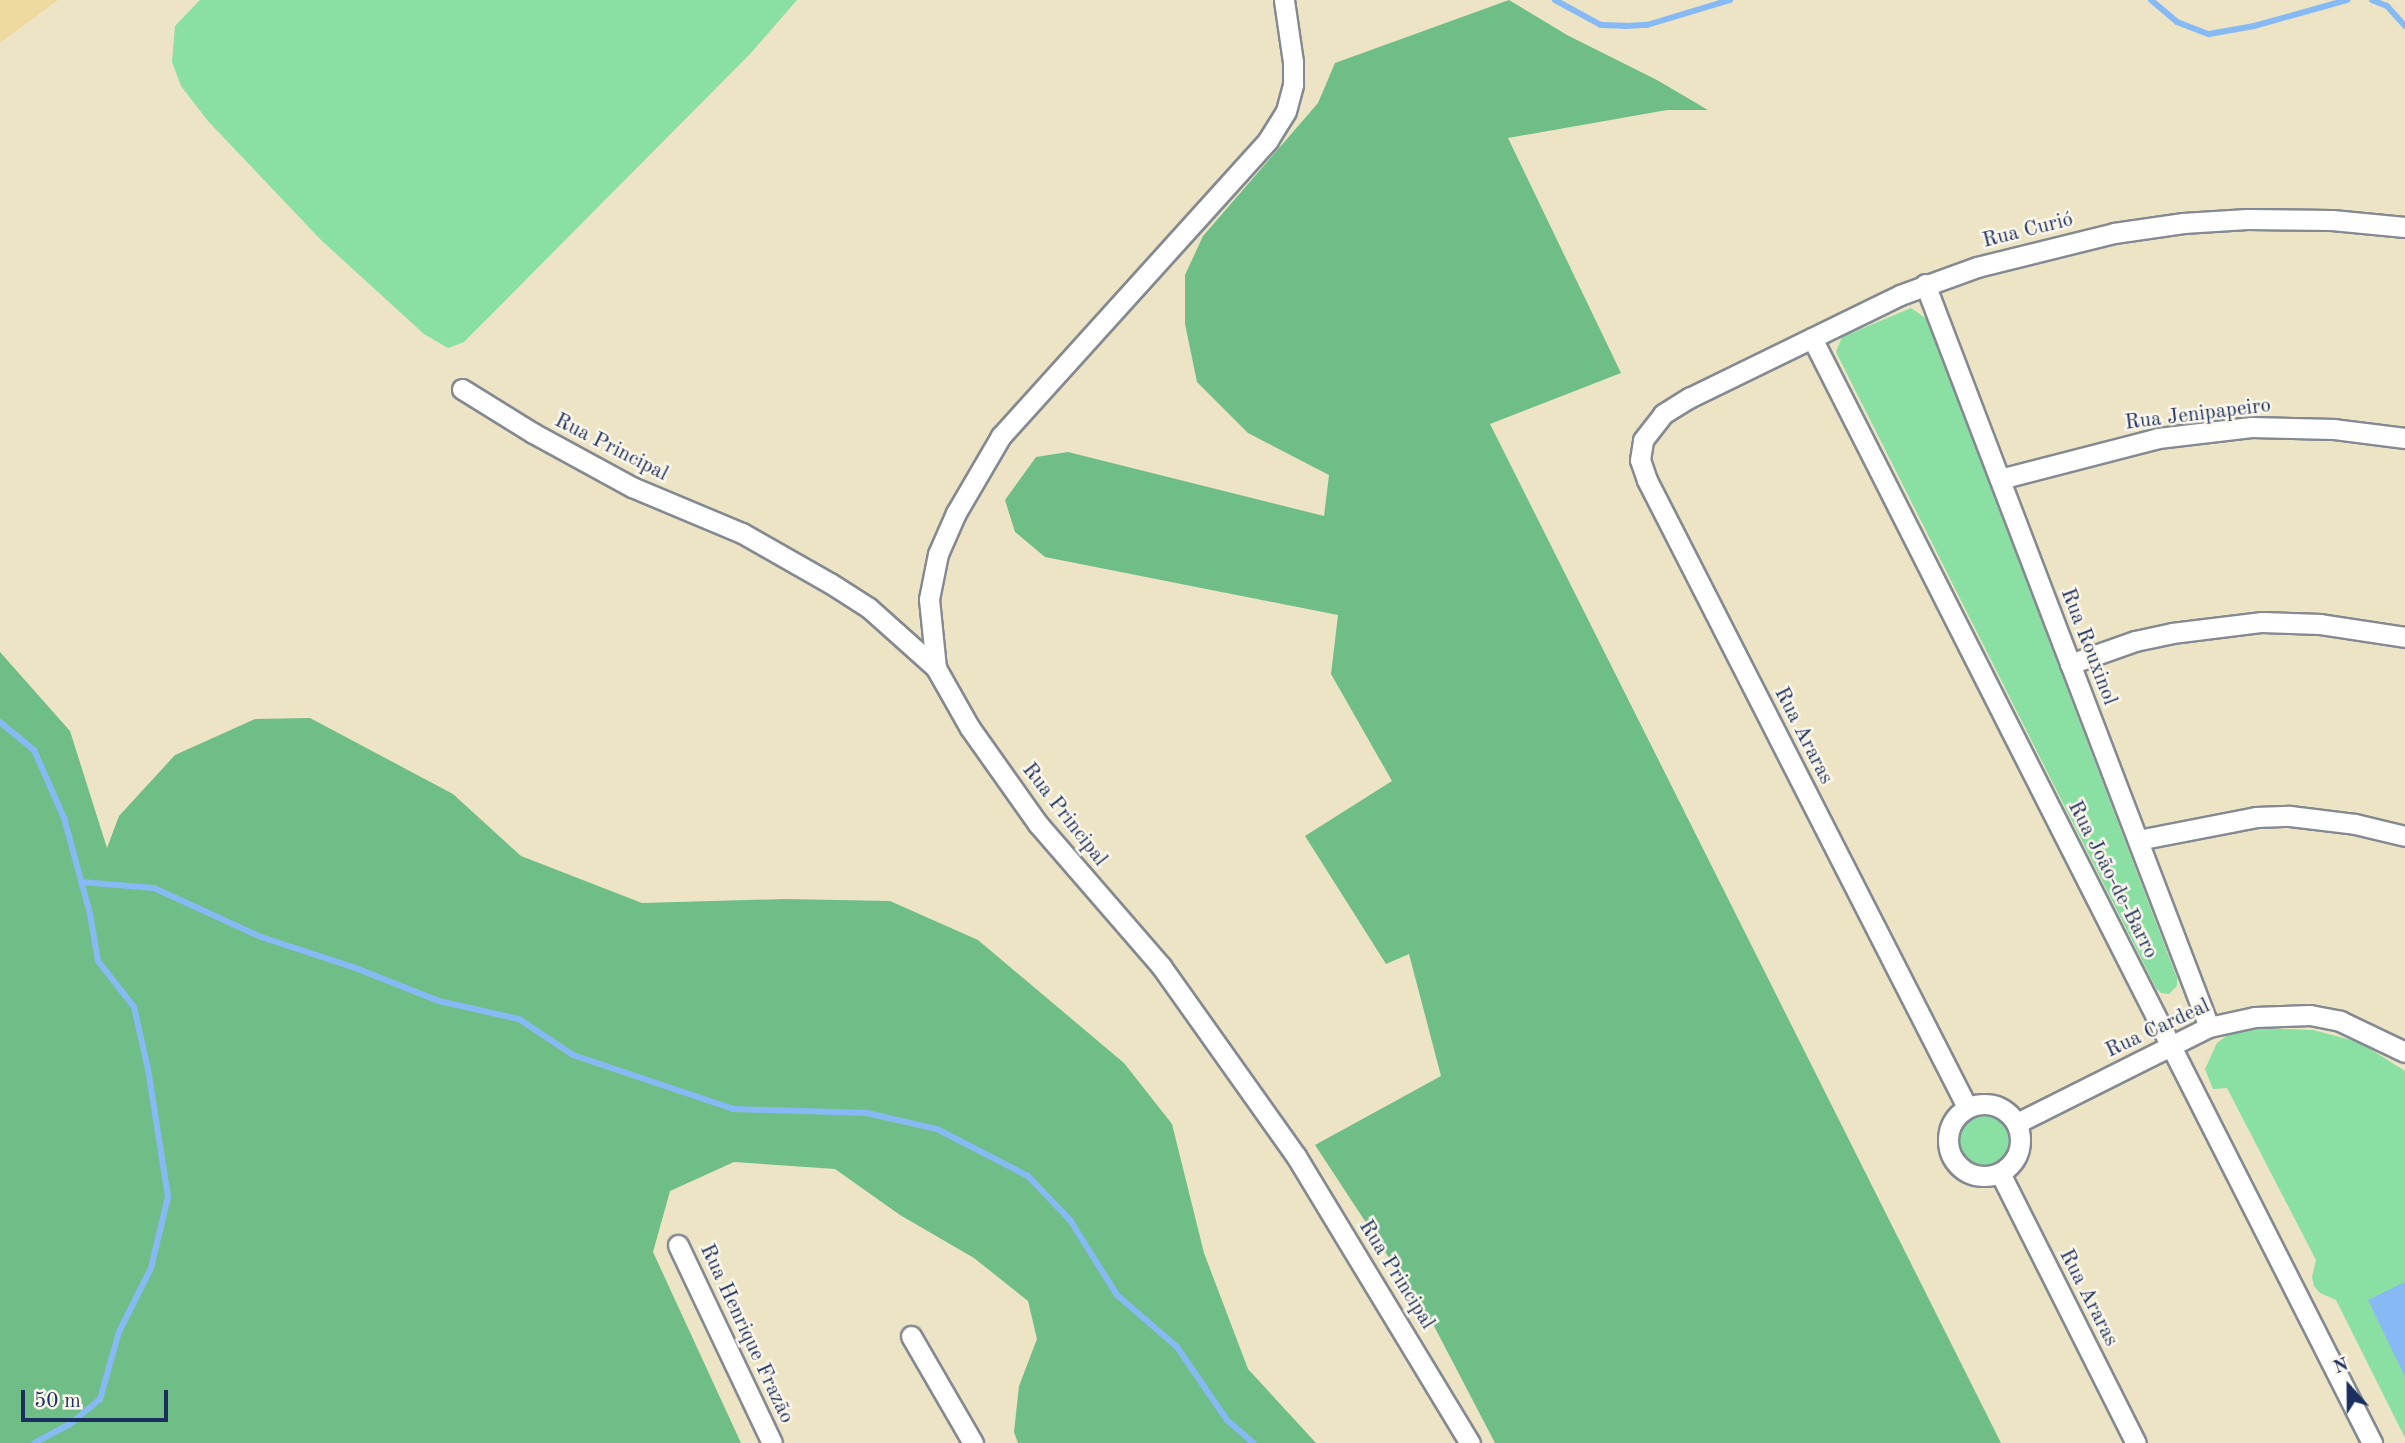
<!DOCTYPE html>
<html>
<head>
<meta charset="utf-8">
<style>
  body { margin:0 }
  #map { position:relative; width:2405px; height:1443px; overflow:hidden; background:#ece4c4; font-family:"Old Standard TT",serif }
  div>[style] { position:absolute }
  .green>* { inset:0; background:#8adfa2 }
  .round { border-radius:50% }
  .forest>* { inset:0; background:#6fbe88 }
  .sand>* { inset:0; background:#eeda9e }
  .water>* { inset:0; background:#87baf5 }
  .stream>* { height:6px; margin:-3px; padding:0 3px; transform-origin:3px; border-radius:3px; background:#87baf5 }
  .roads { filter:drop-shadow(2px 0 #848a91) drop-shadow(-2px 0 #848a91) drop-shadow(0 2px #848a91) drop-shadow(0 -2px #848a91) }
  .minor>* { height:19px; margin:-9.5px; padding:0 9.5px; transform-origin:9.5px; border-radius:9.5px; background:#fff }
  .minor>.ring { margin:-9.5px; padding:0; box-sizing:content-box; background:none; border:19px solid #fff; border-radius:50% }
  span { translate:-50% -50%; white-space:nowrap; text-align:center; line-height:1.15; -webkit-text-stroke:5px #fbf7ec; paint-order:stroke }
  .street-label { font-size:21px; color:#1b2f5e }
  .north { position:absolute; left:2314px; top:1352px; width:70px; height:70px; -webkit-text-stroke:5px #fbf7ec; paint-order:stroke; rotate:339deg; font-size:19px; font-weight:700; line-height:28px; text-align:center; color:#1b2f5e }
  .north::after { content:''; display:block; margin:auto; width:24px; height:32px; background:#1b2f5e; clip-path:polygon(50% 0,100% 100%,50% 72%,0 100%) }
  .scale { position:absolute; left:21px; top:1390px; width:147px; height:32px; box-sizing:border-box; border:4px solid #1b2f5e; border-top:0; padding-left:9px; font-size:21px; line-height:24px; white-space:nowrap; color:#1b2f5e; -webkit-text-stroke:5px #fbf7ec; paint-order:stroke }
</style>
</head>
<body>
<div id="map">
  <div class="green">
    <i style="clip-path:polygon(200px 0,797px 0,750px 54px,464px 342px,448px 348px,424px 334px,321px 240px,208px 121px,181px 86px,172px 62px,175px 26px)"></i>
    <i style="clip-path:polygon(1911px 308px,1927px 319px,2177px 978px,2177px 986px,2169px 994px,2161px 993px,2156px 988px,1836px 352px,1842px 337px)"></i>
    <i style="clip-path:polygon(2257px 1028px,2313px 1030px,2359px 1042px,2405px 1071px,2405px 1438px,2336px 1300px,2320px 1293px,2314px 1286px,2312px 1277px,2316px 1260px,2227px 1088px,2213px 1089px,2205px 1069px,2217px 1043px,2229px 1034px)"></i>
    <i class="round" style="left:1955px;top:1111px;width:58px;height:58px"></i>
  </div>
  <div class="forest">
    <i style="clip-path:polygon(1509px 0,1567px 35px,1657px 80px,1708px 110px,1667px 110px,1508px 138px,1621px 373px,1490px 424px,2001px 1443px,1495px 1443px,1434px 1326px,1315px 1145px,1441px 1076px,1409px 954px,1386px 964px,1305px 836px,1392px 781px,1331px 674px,1338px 615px,1045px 557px,1015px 532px,1005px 500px,1036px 457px,1068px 452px,1324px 516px,1329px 475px,1248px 433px,1197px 382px,1185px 324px,1185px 275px,1203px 236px,1318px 103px,1335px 63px)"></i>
    <i style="clip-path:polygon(0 652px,70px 731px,107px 848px,119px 816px,175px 755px,255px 719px,310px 718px,453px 794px,521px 856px,642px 903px,785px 899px,890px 901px,978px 940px,1124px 1063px,1172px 1124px,1204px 1253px,1248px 1369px,1316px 1443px,1018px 1443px,1014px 1432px,1019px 1386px,1037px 1339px,1028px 1301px,974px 1258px,900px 1215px,835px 1169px,734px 1162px,670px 1191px,653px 1252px,741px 1443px,0 1443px)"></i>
  </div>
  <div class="sand">
    <i style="clip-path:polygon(0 0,58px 0,0 43px)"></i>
  </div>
  <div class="water">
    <i style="clip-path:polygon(2405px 1282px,2405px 1377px,2368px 1300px)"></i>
  </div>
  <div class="stream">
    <i style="left:1555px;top:0;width:52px;rotate:28.5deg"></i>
    <i style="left:1601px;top:25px;width:24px;rotate:2deg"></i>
    <i style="left:1625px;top:26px;width:22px;rotate:-3deg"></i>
    <i style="left:1647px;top:25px;width:87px;rotate:-16.8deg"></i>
    <i style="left:2151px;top:0;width:34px;rotate:40deg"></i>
    <i style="left:2177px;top:22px;width:34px;rotate:21deg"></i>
    <i style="left:2209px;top:34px;width:46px;rotate:-10.1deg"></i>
    <i style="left:2254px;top:26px;width:97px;rotate:-15.6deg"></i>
    <i style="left:2372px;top:0;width:16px;rotate:22deg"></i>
    <i style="left:2387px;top:6px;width:27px;rotate:48deg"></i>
    <i style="left:0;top:722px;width:44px;rotate:39.5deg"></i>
    <i style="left:34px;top:750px;width:74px;rotate:66.2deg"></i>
    <i style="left:64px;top:818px;width:99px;rotate:74.8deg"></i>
    <i style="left:90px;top:914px;width:48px;rotate:80.3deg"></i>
    <i style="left:98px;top:961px;width:58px;rotate:52deg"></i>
    <i style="left:134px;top:1007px;width:64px;rotate:77.3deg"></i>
    <i style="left:148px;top:1069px;width:130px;rotate:81.1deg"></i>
    <i style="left:168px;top:1197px;width:73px;rotate:103.5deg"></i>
    <i style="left:151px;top:1268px;width:72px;rotate:116.6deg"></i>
    <i style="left:119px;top:1332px;width:70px;rotate:105.8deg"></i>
    <i style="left:100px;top:1399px;width:39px;rotate:140deg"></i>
    <i style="left:70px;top:1424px;width:40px;rotate:152deg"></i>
    <i style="left:81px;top:882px;width:73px;rotate:4.7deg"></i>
    <i style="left:154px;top:888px;width:118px;rotate:24.6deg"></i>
    <i style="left:261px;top:937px;width:97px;rotate:18.1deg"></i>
    <i style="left:353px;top:967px;width:92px;rotate:21.6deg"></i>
    <i style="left:439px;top:1001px;width:82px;rotate:12.7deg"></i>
    <i style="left:519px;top:1019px;width:65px;rotate:33.7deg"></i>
    <i style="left:573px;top:1055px;width:169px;rotate:18.6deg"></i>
    <i style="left:733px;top:1109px;width:134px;rotate:1.7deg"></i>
    <i style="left:867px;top:1113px;width:72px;rotate:12.9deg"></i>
    <i style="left:937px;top:1129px;width:102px;rotate:27.3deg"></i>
    <i style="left:1028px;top:1176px;width:61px;rotate:46.3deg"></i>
    <i style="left:1070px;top:1220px;width:89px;rotate:57.9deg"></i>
    <i style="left:1117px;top:1295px;width:79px;rotate:40.9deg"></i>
    <i style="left:1177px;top:1347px;width:88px;rotate:55.6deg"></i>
    <i style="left:1227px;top:1420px;width:35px;rotate:41deg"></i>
  </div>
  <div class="roads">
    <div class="minor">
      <i style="left:1925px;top:284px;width:795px;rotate:69.08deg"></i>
      <i style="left:1812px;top:338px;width:1239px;rotate:63.12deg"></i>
      <i style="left:462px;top:389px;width:84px;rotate:31.8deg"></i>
      <i style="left:533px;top:433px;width:113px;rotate:28.6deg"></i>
      <i style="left:632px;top:487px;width:119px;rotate:22.7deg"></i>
      <i style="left:742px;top:533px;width:101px;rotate:29.6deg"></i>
      <i style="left:830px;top:583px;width:46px;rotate:32.7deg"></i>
      <i style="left:869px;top:608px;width:90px;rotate:41.8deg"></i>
      <i style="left:936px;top:668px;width:69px;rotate:60.5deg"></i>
      <i style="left:970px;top:728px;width:118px;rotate:54.7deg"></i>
      <i style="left:1038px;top:824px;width:188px;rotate:49.1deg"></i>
      <i style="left:1161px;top:966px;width:233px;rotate:54.6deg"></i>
      <i style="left:1296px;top:1156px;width:336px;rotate:58.8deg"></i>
      <i style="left:2000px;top:479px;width:163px;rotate:-14.5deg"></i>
      <i style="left:2158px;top:438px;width:94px;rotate:-6.7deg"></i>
      <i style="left:2251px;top:427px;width:83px;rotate:1.4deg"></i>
      <i style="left:2334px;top:429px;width:72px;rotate:7.2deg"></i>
      <i style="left:2070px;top:664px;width:69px;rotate:-19.5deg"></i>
      <i style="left:2135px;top:641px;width:38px;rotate:-12deg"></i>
      <i style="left:2172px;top:633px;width:91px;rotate:-7deg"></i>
      <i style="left:2262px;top:622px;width:58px;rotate:2deg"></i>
      <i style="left:2320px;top:624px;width:86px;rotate:8.7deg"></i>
      <i style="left:936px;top:668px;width:69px;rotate:-95.8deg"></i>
      <i style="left:929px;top:599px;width:46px;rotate:-78.7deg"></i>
      <i style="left:938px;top:554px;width:45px;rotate:-66.3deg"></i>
      <i style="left:956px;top:513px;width:89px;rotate:-59.7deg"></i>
      <i style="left:1001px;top:436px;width:399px;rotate:-47.9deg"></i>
      <i style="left:1268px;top:140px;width:34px;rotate:-58deg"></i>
      <i style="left:1286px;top:111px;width:28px;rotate:-75deg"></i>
      <i style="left:1293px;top:84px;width:22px;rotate:-90deg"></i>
      <i style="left:1293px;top:62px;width:63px;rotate:-98.3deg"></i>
      <i style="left:2138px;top:840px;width:120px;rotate:-11deg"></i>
      <i style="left:2256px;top:817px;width:34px;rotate:-2deg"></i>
      <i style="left:2290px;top:816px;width:65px;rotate:7deg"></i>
      <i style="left:2355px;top:824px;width:51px;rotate:13.5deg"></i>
      <i class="ring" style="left:1948px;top:1104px;width:53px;height:53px"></i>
      <i style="left:1967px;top:1107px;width:704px;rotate:-117.04deg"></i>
      <i style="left:1647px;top:480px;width:21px;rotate:-109deg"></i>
      <i style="left:1640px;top:460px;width:20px;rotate:-81deg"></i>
      <i style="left:1643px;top:440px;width:33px;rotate:-52deg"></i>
      <i style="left:1663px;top:414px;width:31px;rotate:-32deg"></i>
      <i style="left:1689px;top:398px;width:235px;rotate:-26deg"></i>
      <i style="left:1900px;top:295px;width:82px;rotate:-20deg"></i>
      <i style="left:1977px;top:267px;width:141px;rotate:-13.9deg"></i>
      <i style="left:2114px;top:233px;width:70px;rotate:-8.2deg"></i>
      <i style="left:2183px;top:223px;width:64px;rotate:-3.6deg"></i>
      <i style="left:2247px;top:219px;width:85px;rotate:0.7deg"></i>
      <i style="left:2332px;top:220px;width:73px;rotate:5.5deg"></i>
      <i style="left:2017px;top:1123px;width:215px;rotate:-26.6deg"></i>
      <i style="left:2209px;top:1027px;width:47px;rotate:-12.3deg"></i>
      <i style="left:2255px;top:1017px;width:55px;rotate:-2.1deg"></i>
      <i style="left:2310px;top:1015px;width:31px;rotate:11deg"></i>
      <i style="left:2340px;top:1021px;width:72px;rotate:25.5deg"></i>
      <i style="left:2000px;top:1173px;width:302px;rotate:63.3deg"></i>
      <i style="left:678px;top:1245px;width:219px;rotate:64.6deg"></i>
      <i style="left:911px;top:1336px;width:124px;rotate:59.9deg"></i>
    </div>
  </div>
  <div class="street-label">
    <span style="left:2028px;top:231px;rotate:-14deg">Rua Curió</span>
    <span style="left:2198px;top:415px;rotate:-7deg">Rua Jenipapeiro</span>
    <span style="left:611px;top:448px;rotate:27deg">Rua Principal</span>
    <span style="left:2088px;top:647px;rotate:69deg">Rua Rouxinol</span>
    <span style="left:1803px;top:736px;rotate:63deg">Rua Araras</span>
    <span style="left:1064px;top:815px;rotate:52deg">Rua Principal</span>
    <span style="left:2112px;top:880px;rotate:63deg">Rua João-de-Barro</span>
    <span style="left:2158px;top:1029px;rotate:-25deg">Rua Cardeal</span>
    <span style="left:1396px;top:1275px;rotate:58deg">Rua Principal</span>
    <span style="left:2088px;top:1298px;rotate:63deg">Rua Araras</span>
    <span style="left:746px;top:1334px;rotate:65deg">Rua Henrique Frazão</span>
  </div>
  <div class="north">N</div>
  <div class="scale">50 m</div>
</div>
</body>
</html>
